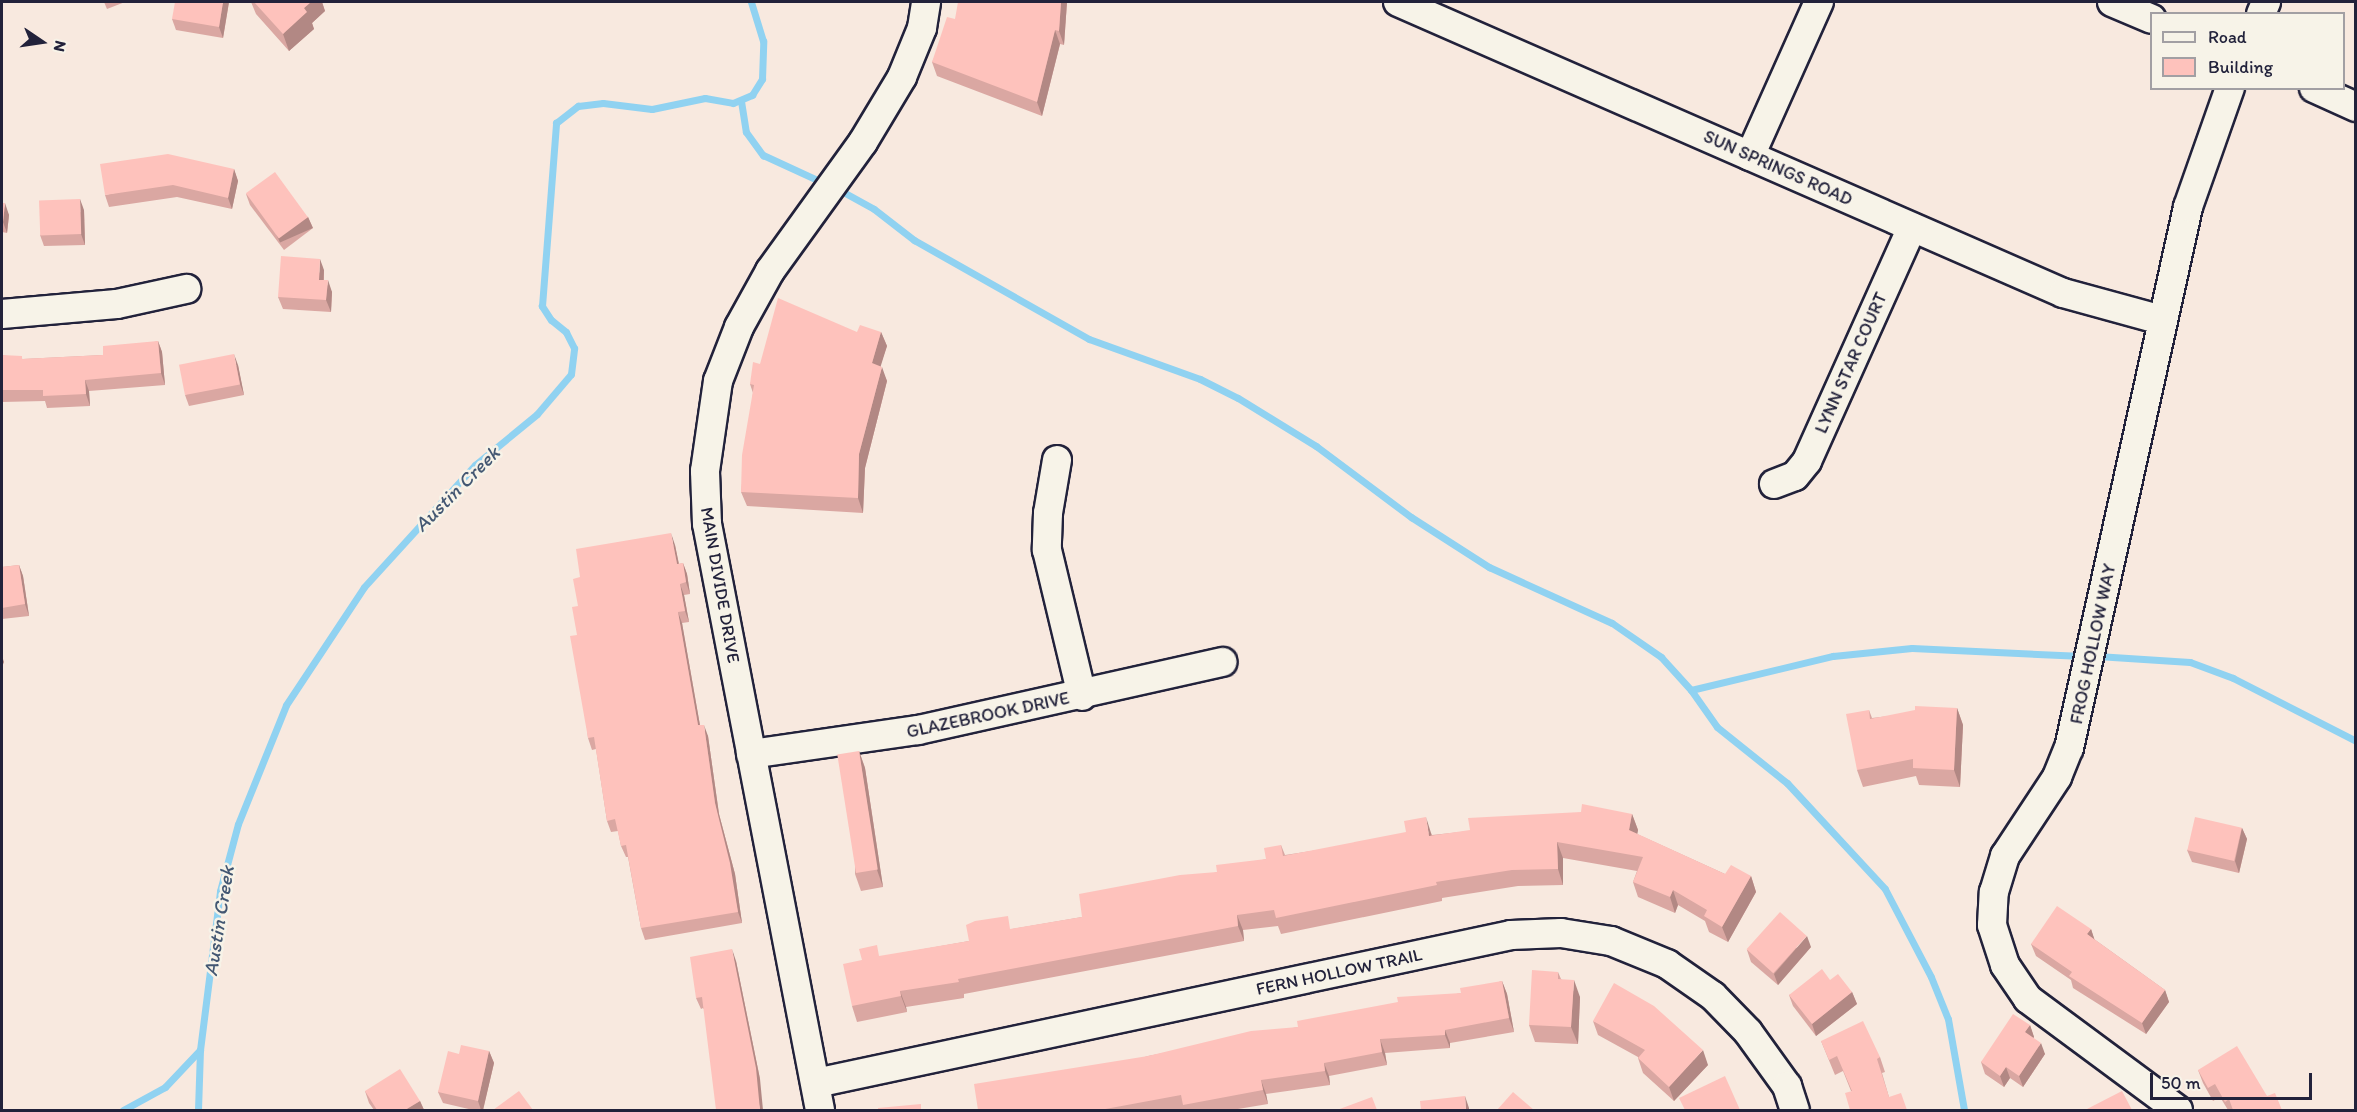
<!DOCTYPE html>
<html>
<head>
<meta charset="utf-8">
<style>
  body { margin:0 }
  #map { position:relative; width:2357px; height:1112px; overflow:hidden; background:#f8e9df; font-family:Itim,sans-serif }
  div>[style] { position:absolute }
  .stream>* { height:7px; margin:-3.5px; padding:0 3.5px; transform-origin:3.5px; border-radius:3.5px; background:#90d2f1 }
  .roads { filter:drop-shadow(2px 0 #22223b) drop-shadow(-2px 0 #22223b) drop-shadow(0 2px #22223b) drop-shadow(0 -2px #22223b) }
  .minor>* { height:28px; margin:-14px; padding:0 14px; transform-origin:14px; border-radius:14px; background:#f7f3e8 }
  .wall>* { inset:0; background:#daa7a2 }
  .shaded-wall>* { inset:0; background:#b28884; transform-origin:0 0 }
  .building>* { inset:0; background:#fec2bc; transform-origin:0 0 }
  span { translate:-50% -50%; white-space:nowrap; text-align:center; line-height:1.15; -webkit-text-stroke:5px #f7f3e8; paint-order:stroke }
  .street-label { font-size:18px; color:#22223b }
  .water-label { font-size:20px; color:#435772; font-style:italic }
  .frame { position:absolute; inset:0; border:3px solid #22223b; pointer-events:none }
  .legend { position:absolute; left:2150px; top:12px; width:195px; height:78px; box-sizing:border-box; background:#f7f3e8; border:2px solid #a29fa3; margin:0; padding:8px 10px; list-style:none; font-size:18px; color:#22223b }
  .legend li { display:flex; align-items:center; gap:12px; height:30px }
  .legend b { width:30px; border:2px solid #a29fa3 }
  .north { position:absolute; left:12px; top:12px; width:60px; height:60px; -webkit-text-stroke:4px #f7f3e8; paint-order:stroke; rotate:103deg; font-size:16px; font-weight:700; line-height:24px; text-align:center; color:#22223b }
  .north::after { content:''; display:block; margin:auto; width:21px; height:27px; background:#22223b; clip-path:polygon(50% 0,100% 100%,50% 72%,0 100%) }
  .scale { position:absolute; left:2150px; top:1073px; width:162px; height:27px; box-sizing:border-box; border:3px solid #22223b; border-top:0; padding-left:8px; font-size:18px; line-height:21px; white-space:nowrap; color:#22223b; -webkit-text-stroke:4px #f7f3e8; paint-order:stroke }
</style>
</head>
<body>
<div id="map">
  <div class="stream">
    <i style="left:741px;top:101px;width:31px;rotate:81deg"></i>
    <i style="left:746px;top:132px;width:29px;rotate:54deg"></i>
    <i style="left:763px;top:155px;width:69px;rotate:24.7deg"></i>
    <i style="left:836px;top:188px;width:43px;rotate:28.9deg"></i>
    <i style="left:874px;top:209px;width:51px;rotate:37.8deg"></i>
    <i style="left:914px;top:240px;width:201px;rotate:29.5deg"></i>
    <i style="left:1089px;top:339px;width:118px;rotate:19.8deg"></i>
    <i style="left:1200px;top:379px;width:42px;rotate:26.6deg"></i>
    <i style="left:1238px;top:398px;width:92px;rotate:31.6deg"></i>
    <i style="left:1316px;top:446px;width:119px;rotate:36.8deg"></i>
    <i style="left:1411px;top:517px;width:93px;rotate:32.7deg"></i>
    <i style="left:1489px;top:567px;width:135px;rotate:24.5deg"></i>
    <i style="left:1612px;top:623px;width:60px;rotate:34.8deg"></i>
    <i style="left:1661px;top:657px;width:45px;rotate:47.7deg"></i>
    <i style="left:1691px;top:690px;width:45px;rotate:54.9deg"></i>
    <i style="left:1717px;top:727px;width:90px;rotate:38.7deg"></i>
    <i style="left:1787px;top:783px;width:144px;rotate:47.2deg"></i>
    <i style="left:1885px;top:889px;width:99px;rotate:62.4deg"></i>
    <i style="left:1931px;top:977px;width:45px;rotate:68deg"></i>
    <i style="left:1948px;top:1019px;width:92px;rotate:80deg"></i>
    <i style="left:2097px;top:656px;width:93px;rotate:3.7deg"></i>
    <i style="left:2190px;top:662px;width:46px;rotate:20.4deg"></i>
    <i style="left:2233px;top:678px;width:138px;rotate:27.1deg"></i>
    <i style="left:1691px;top:690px;width:146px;rotate:-13.5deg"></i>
    <i style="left:1833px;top:656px;width:79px;rotate:-5.8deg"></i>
    <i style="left:1912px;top:648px;width:171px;rotate:2.7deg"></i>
    <i style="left:123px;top:1110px;width:48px;rotate:-28.7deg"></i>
    <i style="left:165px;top:1087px;width:51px;rotate:-46.6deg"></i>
    <i style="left:198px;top:1110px;width:60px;rotate:-88.1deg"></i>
    <i style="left:200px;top:1050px;width:160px;rotate:-82.8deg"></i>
    <i style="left:220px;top:891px;width:69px;rotate:-75deg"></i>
    <i style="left:238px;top:824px;width:128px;rotate:-68deg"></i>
    <i style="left:286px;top:705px;width:141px;rotate:-56.5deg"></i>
    <i style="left:364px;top:587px;width:165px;rotate:-47.7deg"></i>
    <i style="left:475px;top:465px;width:80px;rotate:-39.4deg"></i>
    <i style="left:537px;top:414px;width:52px;rotate:-49.6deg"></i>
    <i style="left:571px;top:374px;width:26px;rotate:-83deg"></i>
    <i style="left:574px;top:348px;width:18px;rotate:-117deg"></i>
    <i style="left:566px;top:332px;width:19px;rotate:-141deg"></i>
    <i style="left:551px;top:320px;width:17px;rotate:-123deg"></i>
    <i style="left:542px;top:306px;width:184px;rotate:-85.6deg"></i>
    <i style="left:556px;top:123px;width:28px;rotate:-38deg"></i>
    <i style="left:578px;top:106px;width:25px;rotate:-7deg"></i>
    <i style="left:603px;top:103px;width:49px;rotate:7deg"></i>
    <i style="left:652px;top:109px;width:54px;rotate:-11.7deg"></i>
    <i style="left:705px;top:98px;width:28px;rotate:10deg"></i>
    <i style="left:733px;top:103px;width:21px;rotate:-23deg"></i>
    <i style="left:752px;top:95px;width:19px;rotate:-58deg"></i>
    <i style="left:762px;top:79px;width:38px;rotate:-88deg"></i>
    <i style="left:763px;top:41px;width:41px;rotate:-107.1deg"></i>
  </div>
  <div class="roads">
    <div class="minor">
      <i style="left:1398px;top:2px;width:726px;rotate:23.63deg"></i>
      <i style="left:2063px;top:293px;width:103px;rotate:15.3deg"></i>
      <i style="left:2112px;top:2px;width:43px;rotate:23deg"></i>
      <i style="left:2261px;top:14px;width:13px;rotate:-67deg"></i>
      <i style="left:2314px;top:88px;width:46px;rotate:24.3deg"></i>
      <i style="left:1750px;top:156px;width:169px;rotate:-65.9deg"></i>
      <i style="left:2px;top:314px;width:115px;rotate:-5deg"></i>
      <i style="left:117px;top:304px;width:71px;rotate:-12.3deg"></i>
      <i style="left:1057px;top:460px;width:54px;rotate:99.6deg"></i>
      <i style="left:1048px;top:513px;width:37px;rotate:92deg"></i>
      <i style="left:1047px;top:550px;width:150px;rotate:76.5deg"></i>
      <i style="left:1774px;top:484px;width:22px;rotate:-21deg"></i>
      <i style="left:1795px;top:476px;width:19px;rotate:-51deg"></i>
      <i style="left:1807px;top:461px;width:256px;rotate:-65.8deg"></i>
      <i style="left:751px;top:754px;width:169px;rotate:-8.2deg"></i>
      <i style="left:918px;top:730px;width:312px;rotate:-12.6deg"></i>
      <i style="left:816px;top:1083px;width:711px;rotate:-12.02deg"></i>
      <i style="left:1511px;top:935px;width:50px;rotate:-2.3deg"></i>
      <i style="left:1561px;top:933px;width:51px;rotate:9.1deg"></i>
      <i style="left:1611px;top:941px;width:61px;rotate:22.3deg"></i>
      <i style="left:1667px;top:964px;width:56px;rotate:34.8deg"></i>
      <i style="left:1713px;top:996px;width:50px;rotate:45.8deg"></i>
      <i style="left:1748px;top:1032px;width:67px;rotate:54.2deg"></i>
      <i style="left:1787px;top:1086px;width:25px;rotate:72deg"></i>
      <i style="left:820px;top:1110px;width:597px;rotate:-100.91deg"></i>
      <i style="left:707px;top:524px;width:53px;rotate:-92.2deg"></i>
      <i style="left:705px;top:471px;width:91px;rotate:-81.8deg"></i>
      <i style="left:718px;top:381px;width:58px;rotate:-68.7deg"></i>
      <i style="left:739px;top:327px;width:64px;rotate:-61deg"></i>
      <i style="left:770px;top:271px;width:159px;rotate:-54.2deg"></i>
      <i style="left:863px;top:142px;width:76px;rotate:-59deg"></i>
      <i style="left:902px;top:77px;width:53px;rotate:-67.8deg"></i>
      <i style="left:922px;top:28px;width:26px;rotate:-81deg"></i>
      <i style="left:2178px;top:1110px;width:187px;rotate:-143.5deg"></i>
      <i style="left:2028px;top:999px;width:41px;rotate:-124.1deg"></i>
      <i style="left:2005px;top:965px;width:42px;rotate:-108deg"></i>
      <i style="left:1992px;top:925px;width:33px;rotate:-87deg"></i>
      <i style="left:1994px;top:892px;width:38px;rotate:-73deg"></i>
      <i style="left:2005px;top:856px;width:95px;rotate:-56.6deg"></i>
      <i style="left:2057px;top:777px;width:31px;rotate:-68deg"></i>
      <i style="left:2069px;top:748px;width:554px;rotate:-77.59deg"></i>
      <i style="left:2188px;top:207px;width:126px;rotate:-70.6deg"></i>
    </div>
  </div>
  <div class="wall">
    <i style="clip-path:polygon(104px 2px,125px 2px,107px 9px)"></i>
    <i style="clip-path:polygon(229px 2px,223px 38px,176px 30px,172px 19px)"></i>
    <i style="clip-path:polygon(251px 2px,322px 2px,325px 11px,312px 23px,314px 29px,289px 51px,256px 14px)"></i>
    <i style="clip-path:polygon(1067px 2px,1064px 45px,1060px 44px,1042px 116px,937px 76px,932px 62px,955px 19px)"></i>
    <i style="clip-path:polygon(234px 169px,238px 181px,232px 209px,177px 197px,109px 207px,105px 195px)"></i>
    <i style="clip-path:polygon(246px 194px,308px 217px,313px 228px,284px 250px,250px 205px)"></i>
    <i style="clip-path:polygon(2px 203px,9px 215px,7px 233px,2px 232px)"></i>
    <i style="clip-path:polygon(84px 210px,85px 245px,44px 246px,40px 235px)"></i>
    <i style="clip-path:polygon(324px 270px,324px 280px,332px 292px,331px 312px,283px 309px,278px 297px)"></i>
    <i style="clip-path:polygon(857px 332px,881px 332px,887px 346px,880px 366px,887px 381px,865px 468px,863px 513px,747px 506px,741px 492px,753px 393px,750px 384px,760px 364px)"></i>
    <i style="clip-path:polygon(158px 341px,162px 352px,165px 385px,89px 391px,90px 406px,47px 408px,45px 401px,2px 402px,2px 355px,23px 359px,103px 355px)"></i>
    <i style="clip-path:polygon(238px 365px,244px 395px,189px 406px,185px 395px)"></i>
    <i style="clip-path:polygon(675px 545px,679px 564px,683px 563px,687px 574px,690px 594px,684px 595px,689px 622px,682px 623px,700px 725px,708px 736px,719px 814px,735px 874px,742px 923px,645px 940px,641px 928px,628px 857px,626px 857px,621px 846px,618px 831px,611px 832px,607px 821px,596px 749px,592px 750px,588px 738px,577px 635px,578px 606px,580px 577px)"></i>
    <i style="clip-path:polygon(19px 565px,23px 576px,29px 616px,2px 619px,2px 567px)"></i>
    <i style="clip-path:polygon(1957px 708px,1963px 725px,1960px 787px,1919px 785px,1916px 776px,1863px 787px,1857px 770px,1869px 710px,1872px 718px)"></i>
    <i style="clip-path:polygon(859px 751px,865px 768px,883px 887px,861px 891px,855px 874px)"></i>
    <i style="clip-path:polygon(1632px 814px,1638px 830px,1637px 834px,1725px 874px,1751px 876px,1756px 892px,1728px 942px,1709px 932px,1705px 921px,1678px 905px,1675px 913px,1638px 897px,1633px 882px,1637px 871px,1563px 858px,1563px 885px,1518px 886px,1442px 898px,1442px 901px,1281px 934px,1278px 926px,1243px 930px,1244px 941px,964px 994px,964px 998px,906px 1007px,907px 1012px,857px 1022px,852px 1006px,862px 960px,969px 941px,1012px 929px,1082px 917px,1217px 872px,1266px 859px,1281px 845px,1285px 855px,1431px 833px,1432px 835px)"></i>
    <i style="clip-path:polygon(2242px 828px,2247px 839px,2239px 873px,2192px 862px,2187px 850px)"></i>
    <i style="clip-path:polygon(2091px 929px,2094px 939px,2165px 990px,2169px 1002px,2146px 1034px,2073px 988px,2071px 980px,2036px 956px,2031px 944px)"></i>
    <i style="clip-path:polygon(1811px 947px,1778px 985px,1751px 962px,1747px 950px)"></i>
    <i style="clip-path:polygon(736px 961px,760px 1079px,703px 1008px,701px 1009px,696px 998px)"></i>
    <i style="clip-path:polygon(1558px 972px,1561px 979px,1580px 997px,1578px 1044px,1535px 1042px,1529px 1025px)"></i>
    <i style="clip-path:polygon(1830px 980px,1852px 992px,1857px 1004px,1816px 1036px,1793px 1006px,1789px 995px)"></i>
    <i style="clip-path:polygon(1502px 981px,1507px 994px,1514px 1032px,1450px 1043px,1450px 1048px,1385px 1053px,1387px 1065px,1329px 1076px,1330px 1085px,1266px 1094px,1268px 1104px,1232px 1110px,1185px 1110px,1184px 1109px,1175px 1110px,978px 1110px,1148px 1056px,1298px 1027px,1461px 993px)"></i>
    <i style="clip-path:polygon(1593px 1021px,1708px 1065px,1674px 1101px,1643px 1073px,1638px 1058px,1638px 1057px,1598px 1035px)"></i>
    <i style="clip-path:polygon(2030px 1025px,2034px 1037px,2033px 1038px,2045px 1054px,2023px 1087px,2010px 1078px,2004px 1087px,1985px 1074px,1981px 1062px)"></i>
    <i style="clip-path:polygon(1821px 1041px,1880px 1057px,1885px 1072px,1882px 1073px,1889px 1097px,1851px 1091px,1843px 1071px,1835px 1075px)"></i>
    <i style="clip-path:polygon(489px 1051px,494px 1063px,483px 1110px,473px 1110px,443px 1103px,438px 1092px,459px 1054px)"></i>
    <i style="clip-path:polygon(2198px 1070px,2267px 1096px,2282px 1110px,2228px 1110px,2220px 1097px,2213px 1101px,2203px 1083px)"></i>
    <i style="clip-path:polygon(365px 1091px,420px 1101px,424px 1110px,374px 1110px,369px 1103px)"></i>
  </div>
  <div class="shaded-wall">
    <i style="clip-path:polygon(223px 2px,229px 2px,223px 38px,219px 27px)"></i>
    <i style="clip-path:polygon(311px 2px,322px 2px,325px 11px,312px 23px,314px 29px,289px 51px,283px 34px,304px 8px)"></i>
    <i style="clip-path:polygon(1061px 2px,1067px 2px,1064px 45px,1059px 31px)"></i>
    <i style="clip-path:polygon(1055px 30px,1060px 44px,1042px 116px,1037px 102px)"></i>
    <i style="clip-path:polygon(234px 169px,238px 181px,232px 209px,228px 198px)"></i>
    <i style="clip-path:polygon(80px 199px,84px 210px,85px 245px,81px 234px)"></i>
    <i style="clip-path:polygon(5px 203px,9px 215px,7px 233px,3px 222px)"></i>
    <i style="left:308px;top:217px;width:12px;height:36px;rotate:66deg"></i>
    <i style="clip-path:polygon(320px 259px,324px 270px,323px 291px,319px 280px)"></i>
    <i style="clip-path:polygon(328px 280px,332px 292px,331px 312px,326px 300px)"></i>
    <i style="clip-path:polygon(881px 332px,887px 346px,877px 378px,872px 363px)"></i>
    <i style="clip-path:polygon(158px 341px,162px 352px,165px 385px,161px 373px)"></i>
    <i style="clip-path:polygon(234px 354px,238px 365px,244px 395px,240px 384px)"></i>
    <i style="clip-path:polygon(882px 367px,887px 381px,865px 468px,863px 513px,858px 498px,859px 454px)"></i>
    <i style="clip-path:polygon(85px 380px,89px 391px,90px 406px,86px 394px)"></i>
    <i style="clip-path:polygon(671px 533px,675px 545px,681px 575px,677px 564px)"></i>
    <i style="clip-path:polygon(683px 563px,687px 574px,690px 594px,686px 582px)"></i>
    <i style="clip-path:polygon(19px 565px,23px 576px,29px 616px,25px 604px)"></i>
    <i style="clip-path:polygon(680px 584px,684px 595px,689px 622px,685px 611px)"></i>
    <i style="clip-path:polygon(678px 612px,682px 623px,702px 737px,698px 725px)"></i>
    <i style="clip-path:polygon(2px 656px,4px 662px,2px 667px)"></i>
    <i style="clip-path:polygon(1957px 708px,1963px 725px,1960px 787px,1954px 770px)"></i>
    <i style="clip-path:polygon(704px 725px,708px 736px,719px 814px,735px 874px,742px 923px,738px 912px,715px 803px)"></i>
    <i style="clip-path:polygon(859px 751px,865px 768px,883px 887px,877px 870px)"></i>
    <i style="clip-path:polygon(1632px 814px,1638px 830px,1635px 846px,1629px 830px)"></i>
    <i style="clip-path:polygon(1426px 817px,1431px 833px,1434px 852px,1429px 836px)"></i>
    <i style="clip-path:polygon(2242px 828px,2247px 839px,2239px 873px,2235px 861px)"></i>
    <i style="clip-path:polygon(1557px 842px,1563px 858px,1563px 885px,1558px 869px)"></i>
    <i style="clip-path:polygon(1751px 876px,1756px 892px,1728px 942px,1722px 927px)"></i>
    <i style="clip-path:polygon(1673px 890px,1678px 905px,1675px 913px,1670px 897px)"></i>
    <i style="clip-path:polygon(1237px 915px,1243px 930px,1244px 941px,1238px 926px)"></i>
    <i style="clip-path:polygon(2091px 929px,2095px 941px,2087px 934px)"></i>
    <i style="clip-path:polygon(1807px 936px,1811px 947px,1778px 985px,1774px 974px)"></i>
    <i style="clip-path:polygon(732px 949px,736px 961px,760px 1079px,763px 1110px,760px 1110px)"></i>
    <i style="clip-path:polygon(1574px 980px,1580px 997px,1578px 1044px,1571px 1027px)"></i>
    <i style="clip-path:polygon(1502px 981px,1507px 994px,1514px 1032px,1509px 1018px)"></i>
    <i style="clip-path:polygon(2165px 990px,2169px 1002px,2146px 1034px,2142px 1023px)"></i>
    <i style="clip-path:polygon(900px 991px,906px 1007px,907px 1012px,901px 996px)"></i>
    <i style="clip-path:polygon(1852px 992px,1857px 1004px,1816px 1036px,1812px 1024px)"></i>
    <i style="clip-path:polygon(2030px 1025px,2034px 1037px,2029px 1044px,2025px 1032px)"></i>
    <i style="clip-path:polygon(1445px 1030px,1450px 1043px,1450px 1048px,1445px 1035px)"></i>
    <i style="clip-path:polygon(1380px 1039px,1385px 1053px,1387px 1065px,1382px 1052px)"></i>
    <i style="clip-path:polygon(2041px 1043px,2045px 1054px,2023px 1087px,2019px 1076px)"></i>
    <i style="clip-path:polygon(1703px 1050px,1708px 1065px,1674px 1101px,1669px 1087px)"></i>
    <i style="clip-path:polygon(489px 1051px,494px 1063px,483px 1110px,481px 1110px,478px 1101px)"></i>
    <i style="clip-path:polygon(1324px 1063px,1329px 1076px,1330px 1085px,1325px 1071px)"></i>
    <i style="clip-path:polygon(2006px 1067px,2010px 1078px,2004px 1087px,2000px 1076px)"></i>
    <i style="clip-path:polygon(1261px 1080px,1266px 1094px,1268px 1104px,1263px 1090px)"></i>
    <i style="clip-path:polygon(1465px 1096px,1469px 1108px,1469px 1110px,1466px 1110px)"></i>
    <i style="clip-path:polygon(420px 1101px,424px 1110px,405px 1110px)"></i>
  </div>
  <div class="building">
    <i style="clip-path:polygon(175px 2px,223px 2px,219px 27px,172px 19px)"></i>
    <i style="clip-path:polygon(254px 2px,311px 2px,304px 8px,307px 12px,283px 34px)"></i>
    <i style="clip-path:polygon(958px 2px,1061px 2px,1059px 31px,1055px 30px,1037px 102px,932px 62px,947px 17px,955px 19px)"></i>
    <i style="clip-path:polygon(168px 154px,234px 169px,228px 198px,173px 185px,105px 195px,100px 164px)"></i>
    <i style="left:275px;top:172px;width:56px;height:36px;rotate:54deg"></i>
    <i style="left:80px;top:199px;width:35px;height:41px;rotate:88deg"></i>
    <i style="clip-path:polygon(2px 203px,5px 203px,3px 222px,2px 222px)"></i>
    <i style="clip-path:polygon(281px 256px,320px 259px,319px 280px,328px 280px,326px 300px,278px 297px)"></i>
    <i style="clip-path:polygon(778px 298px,857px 332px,860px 325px,881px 332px,872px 363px,882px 367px,859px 454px,858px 498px,741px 492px,742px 455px,754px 385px,750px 384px,753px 362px,760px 364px)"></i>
    <i style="clip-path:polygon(158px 341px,161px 373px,85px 380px,86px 394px,43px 396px,43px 390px,2px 390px,2px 355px,22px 356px,22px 359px,103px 355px,103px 346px)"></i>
    <i style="left:234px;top:354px;width:31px;height:56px;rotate:79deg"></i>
    <i style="clip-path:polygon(671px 533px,677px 564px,683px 563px,686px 582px,680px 584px,685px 611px,678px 612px,698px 725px,704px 725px,715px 803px,730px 863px,738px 912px,641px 928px,626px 845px,621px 846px,615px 819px,607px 821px,594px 737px,588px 738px,570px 636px,577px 635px,572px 607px,578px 606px,573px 579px,580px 577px,576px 549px)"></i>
    <i style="clip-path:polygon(19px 565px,25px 604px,2px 608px,2px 567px)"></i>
    <i style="clip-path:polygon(1915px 706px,1957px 708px,1954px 770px,1913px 768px,1913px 759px,1857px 770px,1846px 714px,1869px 710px,1870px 719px,1915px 710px)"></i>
    <i style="left:859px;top:751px;width:120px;height:22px;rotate:81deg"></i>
    <i style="clip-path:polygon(1582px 804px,1632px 814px,1629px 830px,1725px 874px,1731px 865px,1751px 876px,1722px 927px,1704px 916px,1707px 910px,1673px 890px,1670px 897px,1633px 882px,1643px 857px,1557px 842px,1558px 869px,1512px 870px,1436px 882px,1437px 885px,1276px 918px,1274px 910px,1237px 915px,1238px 926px,958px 979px,959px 982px,900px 991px,901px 996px,852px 1006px,843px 964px,862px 960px,859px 949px,877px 945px,879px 956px,969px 941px,966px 925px,975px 921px,1008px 916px,1010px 929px,1082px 917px,1079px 894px,1180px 875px,1217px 872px,1216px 865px,1266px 859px,1264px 848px,1281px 845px,1283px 856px,1406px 832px,1404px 821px,1426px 817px,1429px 836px,1470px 830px,1468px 818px,1581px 812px)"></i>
    <i style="left:2195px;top:817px;width:48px;height:34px;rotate:13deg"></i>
    <i style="clip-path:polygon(2057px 906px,2091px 929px,2087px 934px,2165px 990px,2142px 1023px,2069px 976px,2072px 972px,2031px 944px)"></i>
    <i style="left:1780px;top:912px;width:36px;height:50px;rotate:42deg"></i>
    <i style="clip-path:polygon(732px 949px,756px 1068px,760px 1110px,716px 1110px,702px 997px,696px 998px,690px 957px)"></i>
    <i style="clip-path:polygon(1822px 969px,1830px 980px,1838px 974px,1852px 992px,1812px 1024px,1789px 995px)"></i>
    <i style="clip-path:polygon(1532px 970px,1558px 972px,1558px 979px,1574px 980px,1571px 1027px,1529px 1025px)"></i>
    <i style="clip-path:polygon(1502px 981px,1509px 1018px,1445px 1030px,1445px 1035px,1380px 1039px,1382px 1052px,1324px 1063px,1325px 1071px,1261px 1080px,1263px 1090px,1183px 1105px,1181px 1095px,1100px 1110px,978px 1110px,974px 1084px,1148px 1056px,1251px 1031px,1298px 1027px,1297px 1021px,1398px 1002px,1397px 997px,1461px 993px,1460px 988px)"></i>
    <i style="clip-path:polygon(1614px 983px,1654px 1006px,1703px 1050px,1669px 1087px,1638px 1058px,1645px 1050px,1593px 1021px)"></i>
    <i style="clip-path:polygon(2013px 1014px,2030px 1025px,2025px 1032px,2041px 1043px,2019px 1076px,2006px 1067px,2000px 1076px,1981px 1062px)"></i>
    <i style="clip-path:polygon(1863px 1021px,1880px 1057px,1877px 1059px,1889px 1097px,1901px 1093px,1907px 1110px,1850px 1110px,1845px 1093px,1852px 1091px,1837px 1056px,1829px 1060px,1821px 1041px)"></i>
    <i style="clip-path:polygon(461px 1045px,489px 1051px,478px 1101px,438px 1092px,448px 1051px,459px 1054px)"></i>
    <i style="clip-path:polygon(2237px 1046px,2267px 1096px,2275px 1093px,2282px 1110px,2233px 1110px,2229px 1099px,2225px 1102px,2215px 1084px,2208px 1088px,2198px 1070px)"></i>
    <i style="clip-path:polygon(400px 1069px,420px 1101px,405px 1110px,377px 1110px,365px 1091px)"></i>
    <i style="clip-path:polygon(1725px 1076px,1740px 1110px,1685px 1110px,1679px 1098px)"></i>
    <i style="clip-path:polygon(519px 1091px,533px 1110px,493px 1110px)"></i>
    <i style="clip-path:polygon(2122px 1091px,2132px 1110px,2088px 1110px,2087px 1109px)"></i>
    <i style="clip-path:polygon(1513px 1092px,1534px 1110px,1497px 1110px)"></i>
    <i style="clip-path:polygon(1465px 1096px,1466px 1110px,1421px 1110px,1420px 1101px)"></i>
    <i style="clip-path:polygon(1372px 1097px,1377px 1110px,1337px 1110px)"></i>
    <i style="clip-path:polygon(921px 1104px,921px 1110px,878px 1110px,878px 1108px)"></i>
  </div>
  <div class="street-label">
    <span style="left:1778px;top:168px;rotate:24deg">SUN SPRINGS ROAD</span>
    <span style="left:1851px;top:363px;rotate:-66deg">LYNN STAR COURT</span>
    <span style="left:720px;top:585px;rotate:80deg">MAIN DIVIDE DRIVE</span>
    <span style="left:2093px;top:644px;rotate:-78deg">FROG HOLLOW WAY</span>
    <span style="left:988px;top:715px;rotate:-12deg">GLAZEBROOK DRIVE</span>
    <span style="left:1339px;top:972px;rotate:-12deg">FERN HOLLOW TRAIL</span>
  </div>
  <div class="water-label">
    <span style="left:457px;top:489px;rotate:-45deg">Austin Creek</span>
    <span style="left:219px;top:921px;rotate:-81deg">Austin Creek</span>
  </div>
  <div class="frame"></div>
  <ul class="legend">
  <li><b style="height:8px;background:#f7f3e8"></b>Road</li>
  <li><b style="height:16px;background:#fec2bc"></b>Building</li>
  </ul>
  <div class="north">N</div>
  <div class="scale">50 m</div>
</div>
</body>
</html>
